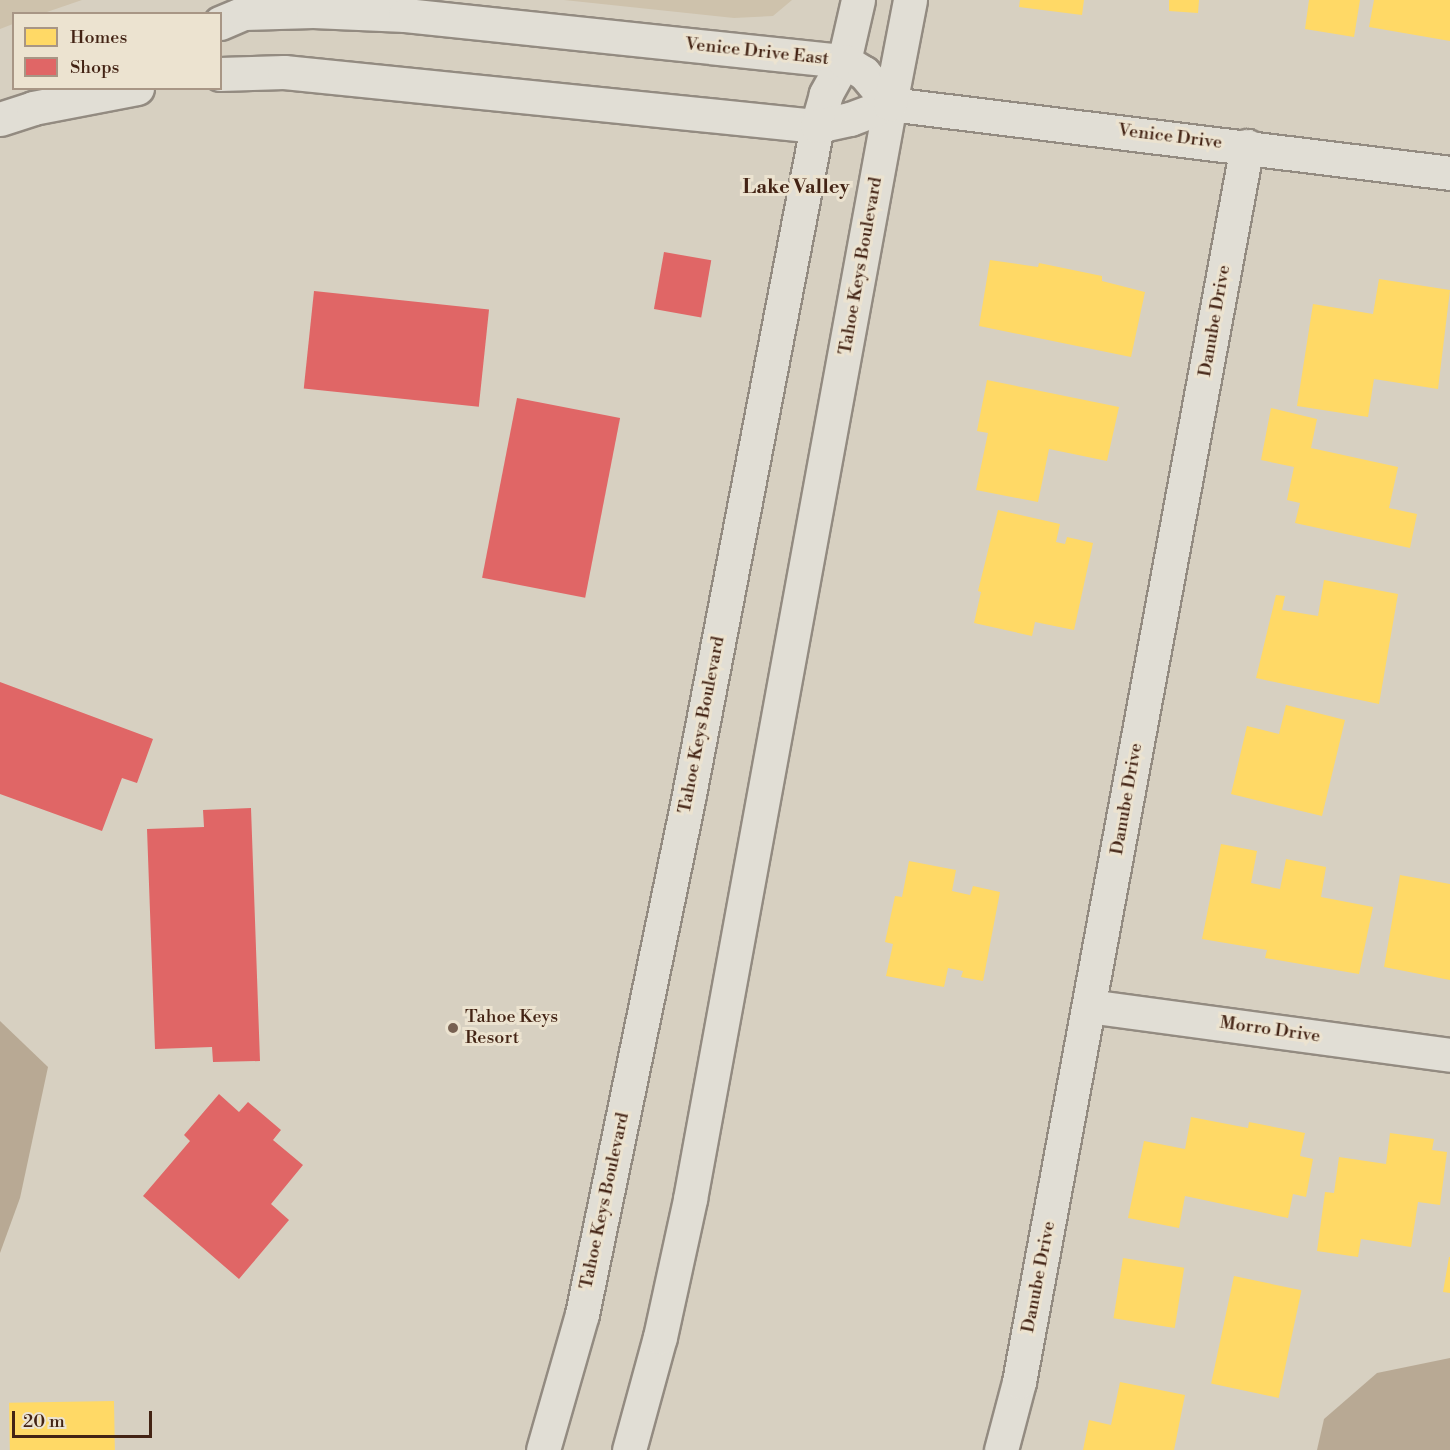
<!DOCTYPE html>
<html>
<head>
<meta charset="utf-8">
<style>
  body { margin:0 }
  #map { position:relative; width:1450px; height:1450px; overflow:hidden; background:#d7d0c1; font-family:"Libre Bodoni",serif }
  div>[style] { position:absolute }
  .green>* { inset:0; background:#cec2ac }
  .water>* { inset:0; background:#b8a994 }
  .homes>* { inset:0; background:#ffd966; transform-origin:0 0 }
  .shops>* { inset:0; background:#e06666; transform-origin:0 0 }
  .roads { filter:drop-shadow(2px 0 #938b81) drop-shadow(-2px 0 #938b81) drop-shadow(0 2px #938b81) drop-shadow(0 -2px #938b81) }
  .street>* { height:33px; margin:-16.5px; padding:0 16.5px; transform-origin:16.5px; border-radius:16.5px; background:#e1ded5 }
  .secondary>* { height:33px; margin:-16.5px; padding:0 16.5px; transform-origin:16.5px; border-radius:16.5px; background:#e1ded5 }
  .dots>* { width:16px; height:16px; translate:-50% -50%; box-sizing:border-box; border:3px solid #ece3d0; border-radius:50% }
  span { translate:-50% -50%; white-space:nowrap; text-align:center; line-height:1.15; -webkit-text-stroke:6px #ece3d0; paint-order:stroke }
  .street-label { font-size:18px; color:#432314 }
  .poi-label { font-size:18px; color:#432314 }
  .left { translate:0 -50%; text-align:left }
  .neighbourhood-label { font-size:20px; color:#432314; font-weight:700 }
  .legend { position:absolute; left:12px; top:12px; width:210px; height:78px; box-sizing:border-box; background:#ece3d0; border:2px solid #a89685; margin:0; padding:8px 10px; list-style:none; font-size:18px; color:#432314 }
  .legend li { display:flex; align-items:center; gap:12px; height:30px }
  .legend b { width:30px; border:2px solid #a89685 }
  .scale { position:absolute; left:12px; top:1411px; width:140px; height:27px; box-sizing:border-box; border:3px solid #432314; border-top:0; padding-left:8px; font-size:18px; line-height:21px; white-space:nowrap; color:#432314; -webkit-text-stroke:4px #ece3d0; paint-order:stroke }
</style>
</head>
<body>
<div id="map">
  <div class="green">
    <i style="clip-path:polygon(0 0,82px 0,44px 13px,14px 14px,13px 24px,0 29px)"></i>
    <i style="clip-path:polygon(564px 0,792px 0,773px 16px,734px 18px)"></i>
  </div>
  <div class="water">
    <i style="clip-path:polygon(0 1021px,48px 1067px,20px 1198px,0 1253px)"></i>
    <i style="clip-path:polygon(1450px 1358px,1450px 1450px,1317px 1450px,1324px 1419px,1377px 1373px)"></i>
  </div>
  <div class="homes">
    <i style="clip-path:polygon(1020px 0,1084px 0,1082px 15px,1019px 7px)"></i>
    <i style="clip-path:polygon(1169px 0,1199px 0,1198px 13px,1169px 11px)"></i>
    <i style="clip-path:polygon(1309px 0,1360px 0,1354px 37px,1305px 29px)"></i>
    <i style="clip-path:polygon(1374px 0,1450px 0,1450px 41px,1369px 27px)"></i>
    <i style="clip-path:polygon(990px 260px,1038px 267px,1039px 263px,1102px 276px,1102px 281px,1145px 292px,1131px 357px,979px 326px)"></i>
    <i style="clip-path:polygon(1379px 279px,1450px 290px,1438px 389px,1374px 379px,1368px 417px,1297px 406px,1313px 304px,1373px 314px)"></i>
    <i style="clip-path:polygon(987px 380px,1119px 407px,1107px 461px,1049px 449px,1038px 502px,976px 490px,988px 433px,977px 431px)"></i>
    <i style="clip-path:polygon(1271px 408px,1317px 419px,1311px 448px,1398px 467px,1389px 508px,1417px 514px,1410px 548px,1295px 523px,1300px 503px,1287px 500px,1294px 467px,1261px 460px)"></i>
    <i style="clip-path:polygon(998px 510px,1060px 524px,1056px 542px,1065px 544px,1067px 537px,1093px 543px,1074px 630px,1035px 622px,1032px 636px,974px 623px,981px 592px,978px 591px)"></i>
    <i style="clip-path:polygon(1324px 580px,1398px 594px,1379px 704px,1256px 678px,1276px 595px,1285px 596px,1282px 610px,1318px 616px)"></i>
    <i style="clip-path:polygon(1286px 705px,1345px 720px,1322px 816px,1231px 794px,1247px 726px,1279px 734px)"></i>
    <i style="clip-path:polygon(1221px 844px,1257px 851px,1251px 883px,1280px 889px,1286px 859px,1326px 867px,1321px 897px,1373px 907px,1359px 974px,1265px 958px,1267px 950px,1202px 939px)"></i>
    <i style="clip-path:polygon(909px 861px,956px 870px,952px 891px,970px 895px,973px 886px,1000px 892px,983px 981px,961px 977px,963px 971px,948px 968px,944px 987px,886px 976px,893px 944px,885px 942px,895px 896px,902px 897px)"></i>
    <i style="clip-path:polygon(1400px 875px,1450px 884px,1450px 980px,1384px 967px)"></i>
    <i style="clip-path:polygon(1191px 1117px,1248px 1128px,1249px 1122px,1305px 1133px,1300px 1156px,1313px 1159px,1306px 1197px,1293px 1194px,1288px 1218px,1185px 1196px,1179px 1228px,1128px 1218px,1144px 1141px,1185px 1149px)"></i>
    <i style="clip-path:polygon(1390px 1133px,1434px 1139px,1432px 1150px,1447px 1152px,1440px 1205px,1418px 1202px,1411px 1247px,1361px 1239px,1358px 1257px,1317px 1251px,1325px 1192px,1334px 1193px,1339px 1157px,1386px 1164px)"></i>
    <i style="clip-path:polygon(1449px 1257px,1450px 1257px,1450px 1293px,1443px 1292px)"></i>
    <i style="left:1123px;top:1258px;width:62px;height:61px;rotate:9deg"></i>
    <i style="left:1234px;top:1276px;width:69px;height:110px;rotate:12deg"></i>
    <i style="clip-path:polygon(1120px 1382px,1185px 1395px,1174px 1450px,1083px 1450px,1089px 1420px,1111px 1425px)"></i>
    <i style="left:114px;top:1401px;width:49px;height:105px;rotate:89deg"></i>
  </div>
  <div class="shops">
    <i style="left:664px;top:252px;width:48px;height:58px;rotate:10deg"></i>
    <i style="left:314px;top:291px;width:176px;height:98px;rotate:6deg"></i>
    <i style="left:517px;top:398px;width:105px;height:183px;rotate:11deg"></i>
    <i style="clip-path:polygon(0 682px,153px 739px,137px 783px,122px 778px,102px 831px,0 794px)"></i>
    <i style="clip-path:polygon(251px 808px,260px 1061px,213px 1062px,212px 1047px,155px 1049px,147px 829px,204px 827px,203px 810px)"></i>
    <i style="clip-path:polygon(219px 1094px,239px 1112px,248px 1102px,281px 1130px,273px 1140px,303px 1165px,271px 1204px,289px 1220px,239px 1279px,143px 1196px,190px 1141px,184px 1135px)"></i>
  </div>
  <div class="roads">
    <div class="street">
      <i style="left:220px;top:23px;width:26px;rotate:-23deg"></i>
      <i style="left:244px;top:13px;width:69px;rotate:-1.7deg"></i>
      <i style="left:313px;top:11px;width:92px;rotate:2.5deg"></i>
      <i style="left:405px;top:15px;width:441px;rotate:6deg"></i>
      <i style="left:220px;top:74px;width:64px;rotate:-1.8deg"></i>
      <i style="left:284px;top:72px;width:536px;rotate:5.79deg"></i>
      <i style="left:817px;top:126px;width:686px;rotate:100.84deg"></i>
      <i style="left:688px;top:800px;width:525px;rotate:101.65deg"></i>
      <i style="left:582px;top:1314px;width:141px;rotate:106deg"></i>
      <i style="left:0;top:119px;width:35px;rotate:-18deg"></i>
      <i style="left:33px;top:108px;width:106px;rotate:-10.9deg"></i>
      <i style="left:1089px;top:1006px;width:364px;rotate:7.7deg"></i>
      <i style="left:629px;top:1450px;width:117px;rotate:-74.7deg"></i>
      <i style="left:660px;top:1337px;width:141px;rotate:-77.7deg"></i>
      <i style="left:690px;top:1199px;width:1113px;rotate:-79.65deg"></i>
      <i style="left:1001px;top:1450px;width:70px;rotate:-75.2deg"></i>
      <i style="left:1019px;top:1382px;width:1257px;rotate:-79.55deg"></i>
    </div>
    <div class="secondary">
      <i style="left:858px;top:0;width:63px;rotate:102.9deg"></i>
      <i style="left:844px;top:61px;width:38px;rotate:119deg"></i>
      <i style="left:826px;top:94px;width:33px;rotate:106deg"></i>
      <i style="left:817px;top:126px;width:34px;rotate:-12deg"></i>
      <i style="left:850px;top:119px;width:43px;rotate:-20.6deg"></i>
      <i style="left:890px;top:104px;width:564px;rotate:7.02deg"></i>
      <i style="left:844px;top:61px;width:23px;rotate:31deg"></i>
      <i style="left:864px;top:73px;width:40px;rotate:50deg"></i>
      <i style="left:890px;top:104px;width:106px;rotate:-79.1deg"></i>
    </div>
  </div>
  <div class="dots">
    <i style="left:453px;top:1028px;background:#776051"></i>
  </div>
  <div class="street-label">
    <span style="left:757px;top:52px;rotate:6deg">Venice Drive East</span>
    <span style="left:1170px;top:137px;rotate:7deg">Venice Drive</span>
    <span style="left:861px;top:266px;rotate:-80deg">Tahoe Keys Boulevard</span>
    <span style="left:1215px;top:321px;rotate:-80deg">Danube Drive</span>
    <span style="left:702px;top:725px;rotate:-79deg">Tahoe Keys Boulevard</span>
    <span style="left:1127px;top:799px;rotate:-80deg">Danube Drive</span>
    <span style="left:1270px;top:1030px;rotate:8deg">Morro Drive</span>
    <span style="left:605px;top:1201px;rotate:-78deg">Tahoe Keys Boulevard</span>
    <span style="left:1039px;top:1277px;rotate:-79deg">Danube Drive</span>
  </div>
  <div class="poi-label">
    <span class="left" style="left:465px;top:1028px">Tahoe Keys<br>Resort</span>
  </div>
  <div class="neighbourhood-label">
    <span style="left:796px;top:187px">Lake Valley</span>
  </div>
  <ul class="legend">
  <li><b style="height:16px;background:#ffd966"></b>Homes</li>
  <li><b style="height:16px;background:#e06666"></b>Shops</li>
  </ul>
  <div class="scale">20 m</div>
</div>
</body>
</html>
